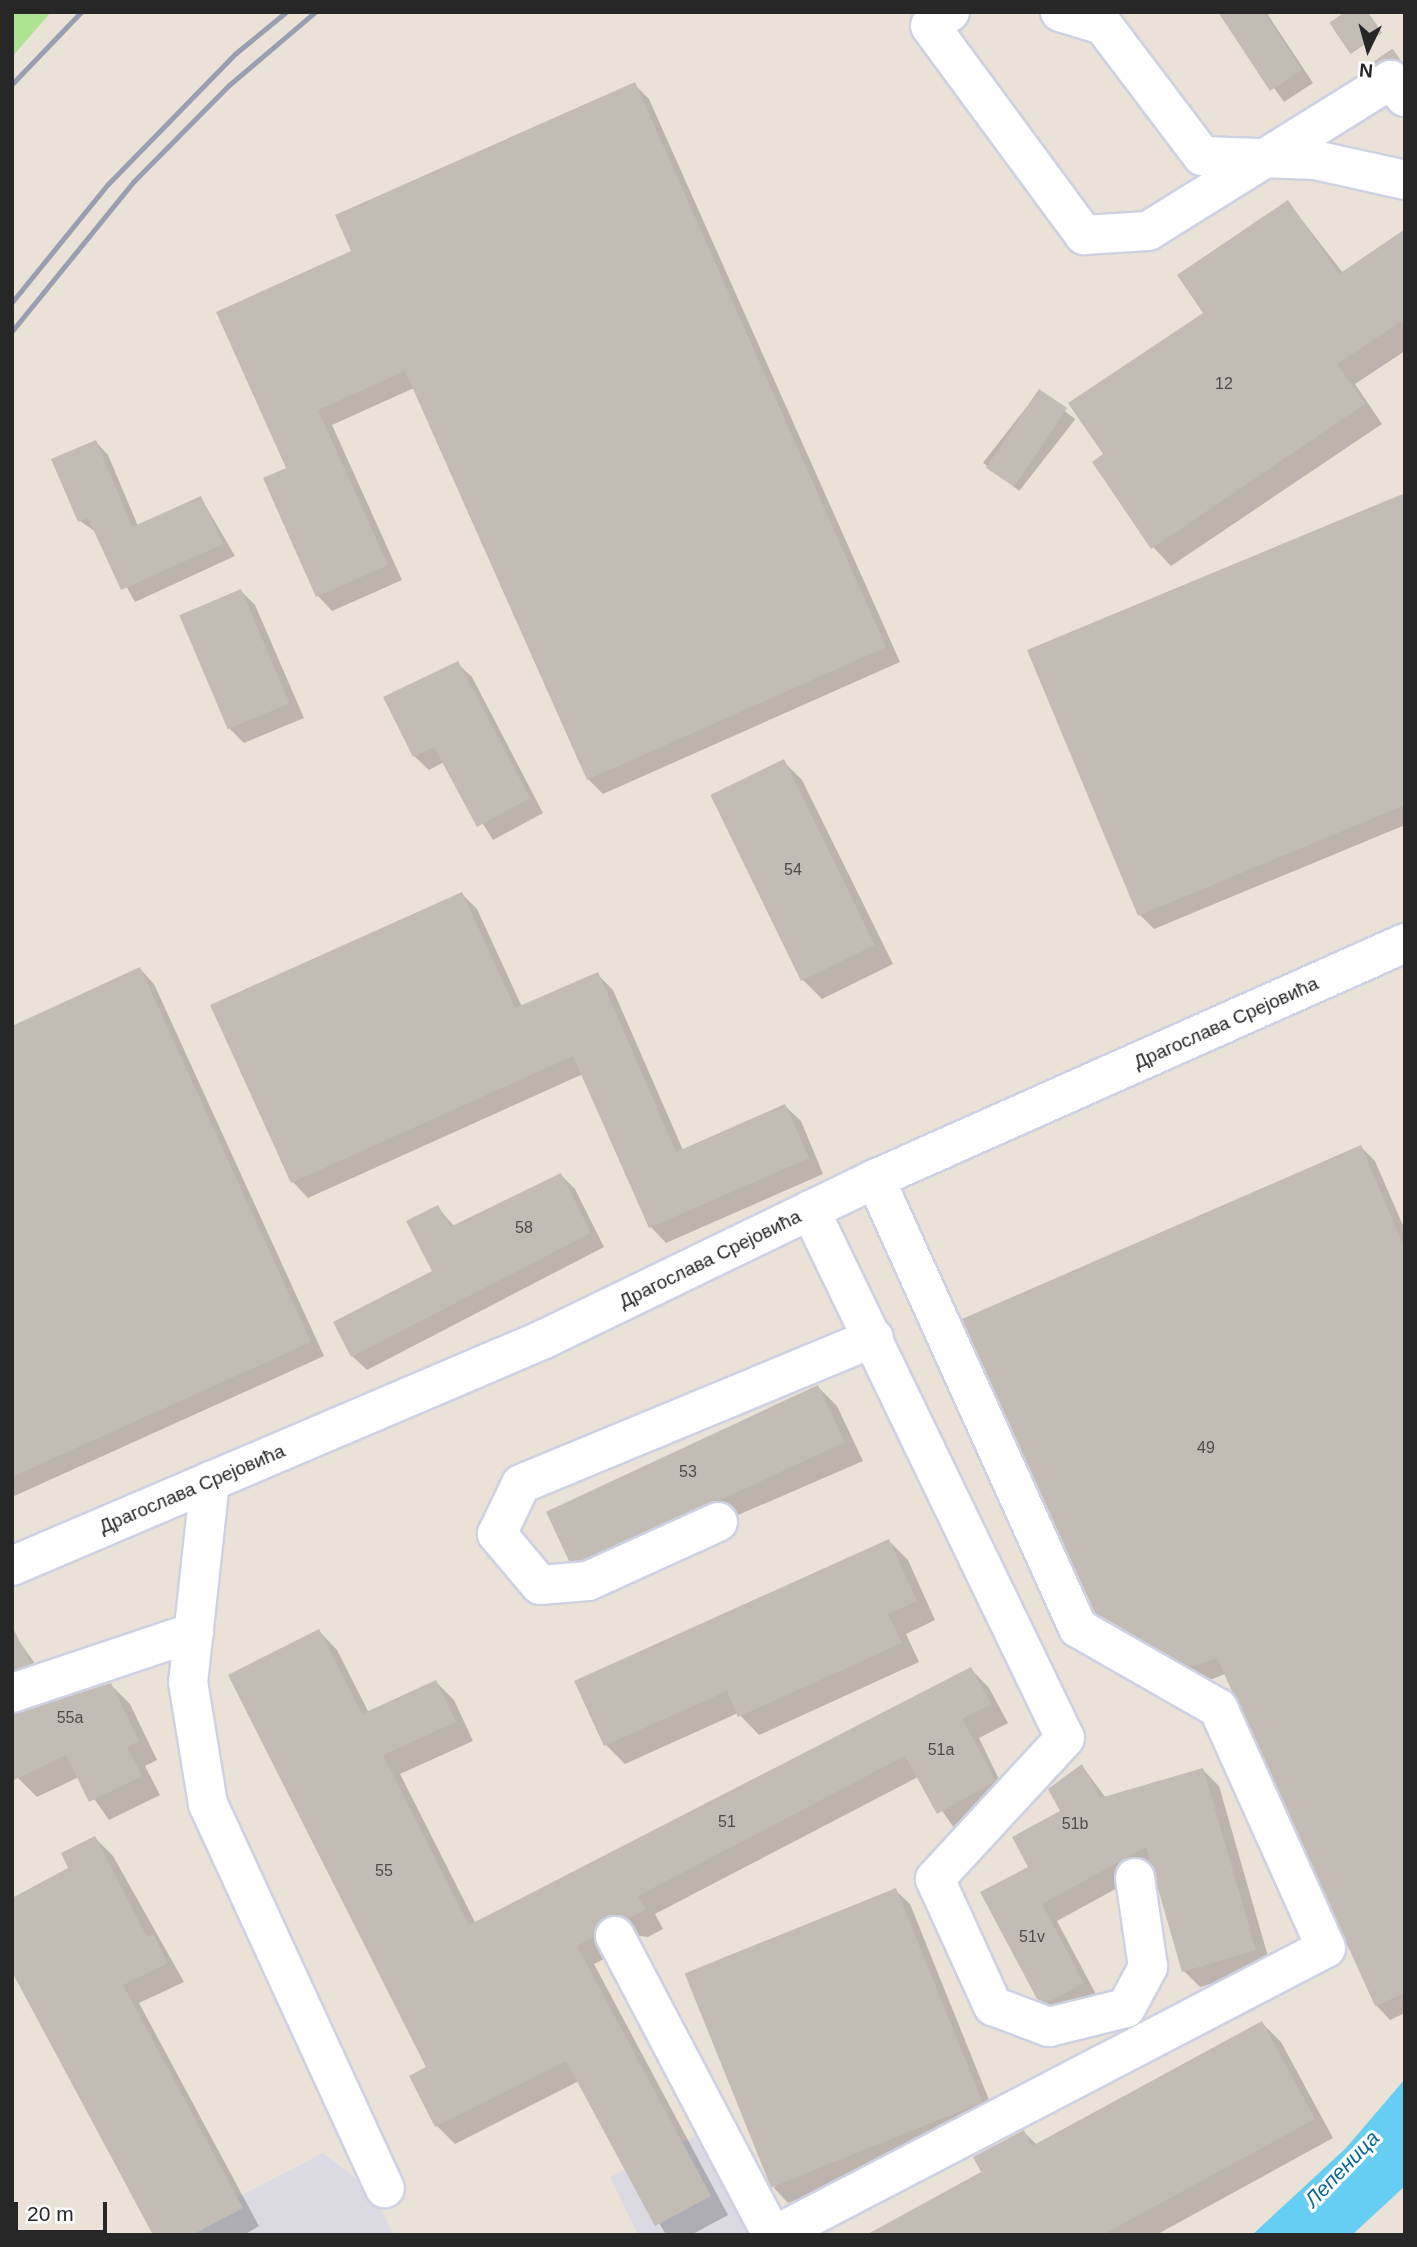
<!DOCTYPE html>
<html>
<head>
<meta charset="utf-8">
<style>
  body { margin:0 }
  #map { position:relative; width:1417px; height:2247px; overflow:hidden; background:#ebe2d7; font-family:Helvetica,sans-serif }
  div>[style] { position:absolute }
  .industrial>* { inset:0; background:#dbd9e2 }
  .green>* { inset:0; background:#aee491 }
  .water>* { inset:0; background:#65cef2 }
  .shadow>* { inset:0; background:#0003; transform-origin:0 0 }
  .building>* { inset:0; background:#c2bcb4; transform-origin:0 0 }
  .minor-tunnel>* { height:38px; margin-top:-19px; transform-origin:0; background:repeating-linear-gradient(90deg,#c4bdb4 0 38px,transparent 0 57px) }
  .roads { filter:drop-shadow(2px 0 #cdd1e1) drop-shadow(-2px 0 #cdd1e1) drop-shadow(0 2px #cdd1e1) drop-shadow(0 -2px #cdd1e1) }
  .minor>* { height:38px; margin:-19px; padding:0 19px; transform-origin:19px; border-radius:19px; background:#fff }
  .rail>* { height:5px; margin:-2.5px; padding:0 2.5px; transform-origin:2.5px; border-radius:2.5px; background:#9a9eb3 }
  span { translate:-50% -50%; white-space:nowrap; text-align:center; line-height:1.15; -webkit-text-stroke:6px #fff; paint-order:stroke }
  .number-label { font-size:16px; color:#4e4c4a }
  .number-label span { -webkit-text-stroke-width:0 }
  .street-label { font-size:19px; color:#272727 }
  .water-label { font-size:21px; color:#08699a; font-style:italic }
  .frame { position:absolute; inset:0; border:14px solid #272727; pointer-events:none }
  .north { position:absolute; left:1333px; top:14px; width:70px; height:70px; -webkit-text-stroke:5px #fff; paint-order:stroke; rotate:185deg; font-size:19px; font-weight:700; line-height:28px; text-align:center; color:#272727 }
  .north::after { content:''; display:block; margin:auto; width:24px; height:32px; background:#272727; clip-path:polygon(50% 0,100% 100%,50% 72%,0 100%) }
  .scale { position:absolute; left:14px; top:2202px; width:93px; height:32px; box-sizing:border-box; border:4px solid #272727; border-top:0; padding-left:9px; font-size:21px; line-height:24px; white-space:nowrap; color:#272727; -webkit-text-stroke:5px #fff; paint-order:stroke }
</style>
</head>
<body>
<div id="map">
  <div class="industrial">
    <i style="clip-path:polygon(699px 2134px,751px 2235px,638px 2235px,610px 2177px)"></i>
    <i style="clip-path:polygon(323px 2153px,370px 2189px,394px 2235px,165px 2235px)"></i>
  </div>
  <div class="green">
    <i style="clip-path:polygon(12px 12px,51px 12px,12px 57px)"></i>
  </div>
  <div class="water">
    <i style="clip-path:polygon(1405px 2079px,1405px 2186px,1352px 2235px,1252px 2235px,1346px 2148px)"></i>
  </div>
  <div class="shadow">
    <i style="clip-path:polygon(1220px 12px,1266px 12px,1313px 83px,1284px 102px)"></i>
    <i style="clip-path:polygon(634px 84px,649px 99px,900px 662px,603px 794px,588px 779px,414px 388px,332px 425px,402px 580px,332px 611px,318px 596px,265px 479px,289px 469px,354px 252px)"></i>
    <i style="clip-path:polygon(1288px 202px,1343px 273px,1405px 231px,1405px 351px,1355px 384px,1382px 424px,1171px 566px,1153px 547px,1106px 455px)"></i>
    <i style="left:1039px;top:391px;width:46px;height:91px;rotate:38deg"></i>
    <i style="clip-path:polygon(96px 442px,108px 455px,138px 526px,201px 498px,235px 556px,135px 602px,96px 532px,80px 521px)"></i>
    <i style="clip-path:polygon(1405px 495px,1405px 825px,1154px 929px,1140px 915px)"></i>
    <i style="clip-path:polygon(241px 591px,255px 605px,304px 718px,244px 743px,230px 729px)"></i>
    <i style="clip-path:polygon(457px 663px,472px 677px,543px 813px,493px 840px,444px 762px,429px 770px,414px 756px)"></i>
    <i style="clip-path:polygon(783px 761px,802px 780px,893px 964px,822px 999px,803px 980px)"></i>
    <i style="clip-path:polygon(462px 894px,477px 909px,522px 1007px,597px 974px,613px 990px,683px 1150px,785px 1106px,801px 1121px,823px 1174px,666px 1243px,651px 1227px,583px 1074px,308px 1198px,293px 1182px)"></i>
    <i style="clip-path:polygon(140px 969px,154px 984px,324px 1356px,12px 1497px,12px 1027px)"></i>
    <i style="clip-path:polygon(1361px 1147px,1375px 1161px,1405px 1230px,1405px 2013px,1390px 2020px,1376px 2005px,1225px 1674px,1207px 1681px,1096px 1612px)"></i>
    <i style="clip-path:polygon(561px 1175px,575px 1189px,604px 1247px,367px 1370px,352px 1356px,434px 1271px,437px 1207px,455px 1227px)"></i>
    <i style="clip-path:polygon(818px 1387px,837px 1406px,863px 1461px,590px 1579px,571px 1560px)"></i>
    <i style="clip-path:polygon(889px 1541px,908px 1560px,935px 1620px,906px 1634px,919px 1662px,759px 1735px,738px 1713px,625px 1764px,606px 1745px,577px 1682px)"></i>
    <i style="clip-path:polygon(319px 1631px,337px 1650px,369px 1713px,436px 1682px,454px 1700px,473px 1741px,400px 1774px,476px 1924px,971px 1669px,989px 1688px,1008px 1723px,979px 1738px,1010px 1802px,957px 1832px,918px 1777px,655px 1914px,663px 1929px,648px 1937px,624px 1934px,612px 1955px,594px 1964px,728px 2215px,691px 2235px,666px 2235px,579px 2081px,455px 2144px,437px 2126px,412px 2076px,429px 2068px)"></i>
    <i style="clip-path:polygon(16px 1637px,49px 1683px,12px 1705px,12px 1639px)"></i>
    <i style="clip-path:polygon(111px 1685px,130px 1704px,157px 1760px,145px 1766px,160px 1795px,109px 1820px,79px 1777px,37px 1797px,18px 1778px)"></i>
    <i style="clip-path:polygon(1082px 1766px,1106px 1798px,1203px 1770px,1219px 1786px,1271px 1967px,1200px 1987px,1184px 1971px,1154px 1868px,1057px 1921px,1099px 2000px,1056px 2015px,1039px 1998px,1030px 1867px,1062px 1812px,1050px 1789px)"></i>
    <i style="clip-path:polygon(95px 1838px,113px 1856px,184px 1982px,139px 2003px,259px 2226px,244px 2235px,155px 2235px,71px 1868px)"></i>
    <i style="clip-path:polygon(895px 1890px,910px 1904px,996px 2117px,788px 2203px,774px 2188px)"></i>
    <i style="clip-path:polygon(1262px 2023px,1281px 2042px,1333px 2138px,1156px 2235px,870px 2235px,984px 2173px,1024px 2132px,1037px 2145px)"></i>
  </div>
  <div class="building">
    <i style="clip-path:polygon(1218px 12px,1264px 12px,1302px 70px,1270px 91px)"></i>
    <i style="clip-path:polygon(635px 82px,886px 647px,587px 780px,405px 371px,318px 410px,388px 565px,316px 597px,263px 478px,286px 468px,216px 312px,351px 251px,335px 215px)"></i>
    <i style="clip-path:polygon(1288px 200px,1339px 274px,1405px 229px,1405px 319px,1337px 364px,1365px 404px,1151px 549px,1092px 462px,1103px 454px,1068px 403px,1203px 313px,1177px 275px)"></i>
    <i style="left:1039px;top:389px;width:34px;height:95px;rotate:34deg"></i>
    <i style="clip-path:polygon(96px 440px,132px 527px,201px 496px,223px 544px,121px 590px,88px 518px,78px 522px,51px 459px)"></i>
    <i style="clip-path:polygon(1405px 493px,1405px 805px,1138px 916px,1027px 650px)"></i>
    <i style="left:241px;top:589px;width:124px;height:67px;rotate:67deg"></i>
    <i style="clip-path:polygon(458px 661px,530px 798px,477px 827px,434px 747px,413px 757px,383px 697px)"></i>
    <i style="left:784px;top:759px;width:207px;height:82px;rotate:64deg"></i>
    <i style="clip-path:polygon(462px 892px,515px 1008px,598px 972px,676px 1152px,785px 1104px,809px 1158px,649px 1228px,573px 1056px,291px 1183px,210px 1005px)"></i>
    <i style="clip-path:polygon(140px 967px,311px 1342px,12px 1477px,12px 1026px)"></i>
    <i style="clip-path:polygon(1361px 1145px,1405px 1250px,1405px 1993px,1375px 2006px,1217px 1658px,1191px 1667px,1095px 1613px,962px 1319px)"></i>
    <i style="clip-path:polygon(561px 1173px,591px 1233px,351px 1357px,333px 1322px,432px 1271px,406px 1221px,438px 1205px,450px 1227px)"></i>
    <i style="left:818px;top:1385px;width:63px;height:300px;rotate:65deg"></i>
    <i style="clip-path:polygon(889px 1539px,917px 1601px,888px 1614px,902px 1643px,738px 1717px,727px 1691px,604px 1746px,574px 1681px)"></i>
    <i style="clip-path:polygon(12px 1626px,31px 1664px,12px 1670px)"></i>
    <i style="clip-path:polygon(319px 1629px,362px 1714px,436px 1680px,456px 1722px,383px 1755px,469px 1925px,971px 1667px,991px 1704px,962px 1719px,996px 1781px,937px 1814px,905px 1756px,638px 1896px,646px 1910px,628px 1919px,605px 1916px,594px 1937px,577px 1946px,711px 2196px,655px 2226px,566px 2061px,435px 2127px,409px 2076px,426px 2067px,228px 1675px)"></i>
    <i style="clip-path:polygon(111px 1683px,139px 1741px,127px 1747px,142px 1776px,89px 1802px,66px 1755px,12px 1781px,12px 1714px)"></i>
    <i style="clip-path:polygon(1082px 1764px,1100px 1798px,1203px 1768px,1256px 1950px,1182px 1972px,1146px 1847px,1042px 1904px,1084px 1983px,1047px 2003px,1037px 1999px,980px 1892px,1028px 1867px,1012px 1837px,1060px 1811px,1048px 1789px)"></i>
    <i style="clip-path:polygon(95px 1836px,147px 1937px,153px 1934px,168px 1963px,123px 1985px,243px 2208px,192px 2235px,153px 2235px,12px 1972px,12px 1898px,68px 1868px,61px 1853px)"></i>
    <i style="left:896px;top:1888px;width:231px;height:228px;rotate:68deg"></i>
    <i style="clip-path:polygon(1262px 2021px,1315px 2119px,1102px 2235px,866px 2235px,981px 2172px,973px 2157px,1024px 2130px,1032px 2146px)"></i>
  </div>
  <div class="minor-tunnel">
    <i style="left:1345px;top:12px;width:82px;rotate:55.9deg"></i>
  </div>
  <div class="roads">
    <div class="minor">
      <i style="left:950px;top:12px;width:24px;rotate:145deg"></i>
      <i style="left:930px;top:26px;width:260px;rotate:53.6deg"></i>
      <i style="left:1084px;top:235px;width:64px;rotate:-3.6deg"></i>
      <i style="left:1148px;top:231px;width:286px;rotate:-31.9deg"></i>
      <i style="left:1391px;top:80px;width:22px;rotate:51deg"></i>
      <i style="left:1060px;top:12px;width:45px;rotate:16.8deg"></i>
      <i style="left:1103px;top:25px;width:164px;rotate:52.9deg"></i>
      <i style="left:1202px;top:156px;width:113px;rotate:2deg"></i>
      <i style="left:1315px;top:160px;width:92px;rotate:12.5deg"></i>
      <i style="left:810px;top:1210px;width:586px;rotate:64.22deg"></i>
      <i style="left:1065px;top:1738px;width:192px;rotate:132.7deg"></i>
      <i style="left:935px;top:1879px;width:140px;rotate:65.5deg"></i>
      <i style="left:993px;top:2006px;width:60px;rotate:20.6deg"></i>
      <i style="left:1049px;top:2027px;width:79px;rotate:-13.9deg"></i>
      <i style="left:1126px;top:2008px;width:47px;rotate:-61.8deg"></i>
      <i style="left:1148px;top:1967px;width:90px;rotate:-98.3deg"></i>
      <i style="left:210px;top:1481px;width:202px;rotate:96.2deg"></i>
      <i style="left:188px;top:1682px;width:124px;rotate:80.7deg"></i>
      <i style="left:208px;top:1804px;width:423px;rotate:65.3deg"></i>
      <i style="left:718px;top:1522px;width:143px;rotate:155.6deg"></i>
      <i style="left:588px;top:1581px;width:48px;rotate:175.2deg"></i>
      <i style="left:540px;top:1585px;width:67px;rotate:-130.1deg"></i>
      <i style="left:497px;top:1534px;width:55px;rotate:-64.4deg"></i>
      <i style="left:521px;top:1484px;width:382px;rotate:-22.5deg"></i>
      <i style="left:12px;top:1566px;width:576px;rotate:-23.09deg"></i>
      <i style="left:542px;top:1340px;width:370px;rotate:-25.8deg"></i>
      <i style="left:875px;top:1179px;width:580px;rotate:-24deg"></i>
      <i style="left:12px;top:1693px;width:192px;rotate:-18.5deg"></i>
      <i style="left:615px;top:1936px;width:338px;rotate:62.3deg"></i>
      <i style="left:775px;top:2235px;width:621px;rotate:-27.51deg"></i>
      <i style="left:1326px;top:1948px;width:263px;rotate:-114.2deg"></i>
      <i style="left:1218px;top:1708px;width:161px;rotate:-150.3deg"></i>
      <i style="left:1078px;top:1628px;width:493px;rotate:-114.3deg"></i>
    </div>
  </div>
  <div class="rail">
    <i style="left:12px;top:84px;width:100px;rotate:-46.2deg"></i>
    <i style="left:12px;top:302px;width:152px;rotate:-50.9deg"></i>
    <i style="left:108px;top:184px;width:183px;rotate:-45.7deg"></i>
    <i style="left:236px;top:53px;width:65px;rotate:-39.4deg"></i>
    <i style="left:12px;top:331px;width:193px;rotate:-50.9deg"></i>
    <i style="left:134px;top:181px;width:135px;rotate:-45.3deg"></i>
    <i style="left:229px;top:85px;width:113px;rotate:-40.3deg"></i>
  </div>
  <div class="number-label">
    <span style="left:1224px;top:384px">12</span>
    <span style="left:793px;top:870px">54</span>
    <span style="left:524px;top:1228px">58</span>
    <span style="left:1206px;top:1448px">49</span>
    <span style="left:688px;top:1472px">53</span>
    <span style="left:70px;top:1718px">55a</span>
    <span style="left:941px;top:1750px">51a</span>
    <span style="left:727px;top:1822px">51</span>
    <span style="left:1075px;top:1824px">51b</span>
    <span style="left:384px;top:1871px">55</span>
    <span style="left:1032px;top:1937px">51v</span>
  </div>
  <div class="street-label">
    <span style="left:1226px;top:1023px;rotate:-24deg">Драгослава Срејовића</span>
    <span style="left:710px;top:1259px;rotate:-26deg">Драгослава Срејовића</span>
    <span style="left:192px;top:1489px;rotate:-23deg">Драгослава Срејовића</span>
  </div>
  <div class="water-label">
    <span style="left:1342px;top:2169px;rotate:-46deg">Лепеница</span>
  </div>
  <div class="frame"></div>
  <div class="north">N</div>
  <div class="scale">20 m</div>
</div>
</body>
</html>
